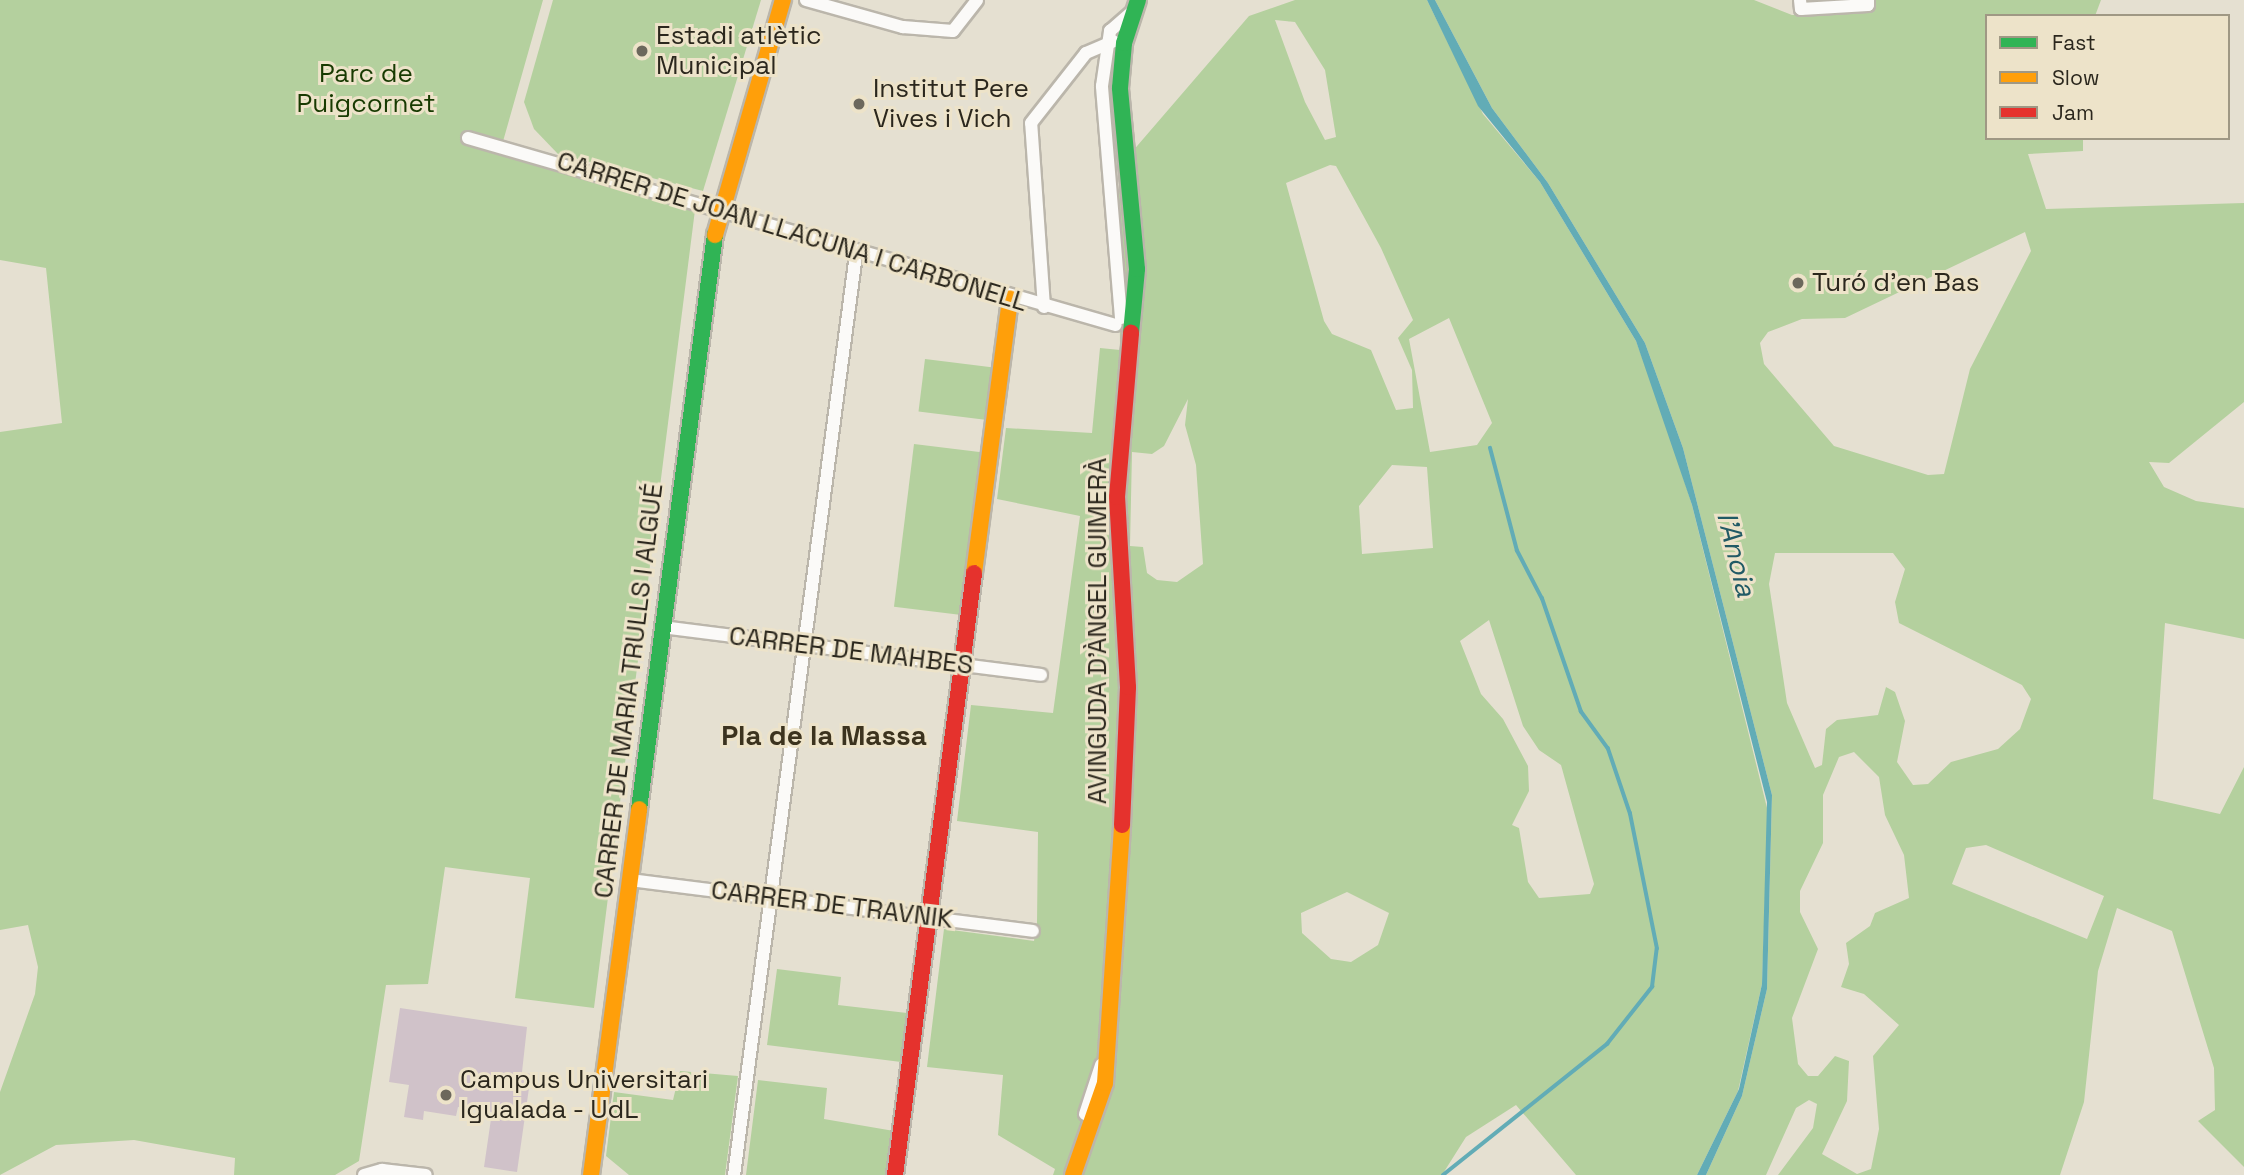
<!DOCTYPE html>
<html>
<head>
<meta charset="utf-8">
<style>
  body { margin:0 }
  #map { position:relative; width:2244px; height:1175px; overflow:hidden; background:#e5e0d1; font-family:"Space Grotesk",sans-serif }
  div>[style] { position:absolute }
  .green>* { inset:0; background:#b4d09e; transform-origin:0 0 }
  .water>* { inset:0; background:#62acb6 }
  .stream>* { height:3.5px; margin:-1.75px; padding:0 1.75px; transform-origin:1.75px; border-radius:1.75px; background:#62acb6 }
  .building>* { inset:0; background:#d0c2c9 }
  .roads { filter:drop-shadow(2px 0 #bbb6ab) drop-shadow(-2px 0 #bbb6ab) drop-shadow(0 2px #bbb6ab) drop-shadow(0 -2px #bbb6ab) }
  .street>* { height:12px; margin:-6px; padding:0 6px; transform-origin:6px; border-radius:6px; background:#fbfaf8 }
  .fast>* { height:16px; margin:-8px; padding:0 8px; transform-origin:8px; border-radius:8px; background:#30b455 }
  .slow>* { height:16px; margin:-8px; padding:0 8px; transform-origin:8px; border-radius:8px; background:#ff9f0a }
  .jam>* { height:16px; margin:-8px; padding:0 8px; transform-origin:8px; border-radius:8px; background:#e5322d }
  .dots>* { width:19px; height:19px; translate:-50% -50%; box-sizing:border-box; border:4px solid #ede3c9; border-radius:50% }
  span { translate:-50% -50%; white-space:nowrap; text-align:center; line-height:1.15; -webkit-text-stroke:6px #ede3c9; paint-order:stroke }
  .poi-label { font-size:26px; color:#2b271d }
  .left { translate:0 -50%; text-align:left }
  .park-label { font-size:26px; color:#173a01 }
  .street-label { font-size:26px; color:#2b271d }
  .water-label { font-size:28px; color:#215a65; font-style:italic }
  .neighbourhood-label { font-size:28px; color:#3c331e; font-weight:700 }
  .legend { position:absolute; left:1985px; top:14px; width:245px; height:126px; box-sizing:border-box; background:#ede3c9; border:2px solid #9f9884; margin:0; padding:9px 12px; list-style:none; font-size:21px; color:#2b271d }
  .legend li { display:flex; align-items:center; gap:14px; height:35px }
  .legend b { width:35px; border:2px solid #9f9884 }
</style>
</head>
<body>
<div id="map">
  <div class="green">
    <i style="clip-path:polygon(0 0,543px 0,500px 152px,695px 210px,594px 1008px,515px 998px,530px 878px,445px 867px,428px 984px,386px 985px,359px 1161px,335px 1175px,234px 1175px,235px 1158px,134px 1140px,56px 1145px,0 1175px,0 1092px,35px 994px,38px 967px,28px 925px,0 930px,0 432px,62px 423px,46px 268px,0 260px)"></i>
    <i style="clip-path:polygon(553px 0,761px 0,703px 191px,558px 154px,534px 129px,524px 102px)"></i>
    <i style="clip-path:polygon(evenodd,1295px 0,1427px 0,1483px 114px,1540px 182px,1636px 341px,1662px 411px,1692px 505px,1768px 812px,1762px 984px,1738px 1091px,1697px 1175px,1576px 1175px,1516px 1105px,1466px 1137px,1442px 1175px,1053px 1175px,1055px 1169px,998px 1135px,1003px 1075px,927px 1067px,944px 929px,1034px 941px,1037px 923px,1038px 832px,957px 821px,971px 705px,1053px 713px,1080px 516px,997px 499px,1006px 428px,1092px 433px,1100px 348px,1120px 350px,1119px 167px,1249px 16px,1295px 0,1275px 20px,1295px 22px,1325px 70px,1336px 137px,1325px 140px,1305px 102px,1275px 20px,1295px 0,1330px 165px,1336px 166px,1381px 248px,1413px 320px,1398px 338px,1412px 370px,1413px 408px,1396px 410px,1371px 350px,1332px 334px,1324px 321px,1286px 183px,1330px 165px,1295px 0,1449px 318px,1492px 423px,1477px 445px,1430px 452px,1409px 339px,1449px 318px,1295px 0,1188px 399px,1185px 425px,1196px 465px,1203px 564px,1177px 582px,1157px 580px,1147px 573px,1143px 547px,1130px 546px,1132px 452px,1152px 454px,1164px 446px,1188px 399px,1295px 0,1392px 465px,1427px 467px,1433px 548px,1362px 554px,1359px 506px,1392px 465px,1295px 0,1489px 620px,1523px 726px,1539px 750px,1561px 765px,1594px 884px,1590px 894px,1539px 898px,1528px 882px,1519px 828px,1512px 825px,1529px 791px,1528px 766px,1503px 719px,1481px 694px,1460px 641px,1489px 620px,1295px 0,1347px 892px,1389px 913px,1378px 945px,1351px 962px,1331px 959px,1302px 933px,1301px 913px,1347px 892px)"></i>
    <i style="clip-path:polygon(evenodd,1435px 0,1754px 0,1792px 15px,1862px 12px,1872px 0,2101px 0,2095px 16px,1987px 16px,1987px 138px,2083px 138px,2083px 151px,2028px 154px,2046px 209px,2244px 203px,2244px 402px,2169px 463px,2149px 462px,2164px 487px,2196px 501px,2244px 508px,2244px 639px,2165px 623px,2153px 799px,2220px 814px,2244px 767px,2244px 1167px,2198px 1121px,2215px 1110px,2214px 1068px,2172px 931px,2117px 908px,2098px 971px,2084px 1102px,2060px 1175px,1778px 1175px,1813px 1128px,1817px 1104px,1809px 1100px,1796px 1108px,1766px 1175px,1706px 1175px,1742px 1096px,1767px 989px,1772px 795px,1683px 448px,1645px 343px,1548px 183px,1492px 108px,1435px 0,2025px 232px,2031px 251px,1970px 369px,1944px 474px,1928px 475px,1834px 446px,1764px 364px,1760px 343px,1768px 332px,1802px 319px,1845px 318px,2025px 232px,1435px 0,1775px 553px,1893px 553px,1905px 569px,1895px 602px,1899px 623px,2022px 685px,2031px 699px,2020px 729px,1998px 749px,1951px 762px,1928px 784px,1913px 785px,1897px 762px,1905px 721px,1895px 692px,1886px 687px,1878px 715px,1837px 720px,1826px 729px,1822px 765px,1815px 768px,1787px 703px,1769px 584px,1775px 553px,1435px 0,1854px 752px,1879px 777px,1885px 815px,1904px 855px,1909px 898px,1875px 913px,1870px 926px,1846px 943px,1849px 964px,1841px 987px,1864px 994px,1899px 1025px,1873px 1056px,1879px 1129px,1871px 1169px,1857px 1174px,1822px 1154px,1847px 1101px,1849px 1061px,1835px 1056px,1818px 1076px,1808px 1076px,1798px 1064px,1792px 1018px,1818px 949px,1800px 912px,1800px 891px,1823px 843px,1823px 795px,1839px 757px,1854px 752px,1435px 0,1986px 845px,2104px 896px,2087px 939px,1952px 884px,1966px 848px,1986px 845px)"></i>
    <i style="left:925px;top:359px;width:67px;height:53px;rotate:7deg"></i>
    <i style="left:914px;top:444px;width:70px;height:164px;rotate:7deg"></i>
    <i style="clip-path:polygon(777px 969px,841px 977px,838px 1005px,907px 1013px,901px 1062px,767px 1045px)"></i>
    <i style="clip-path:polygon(680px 1071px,738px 1076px,725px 1175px,629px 1175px,606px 1156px,614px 1092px,673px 1100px)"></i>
    <i style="clip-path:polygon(758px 1080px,827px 1088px,824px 1119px,894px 1131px,888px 1175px,746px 1175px)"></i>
  </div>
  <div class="water">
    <i style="clip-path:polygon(1427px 0,1435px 0,1492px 108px,1548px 183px,1645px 343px,1683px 448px,1772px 795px,1767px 989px,1742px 1096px,1706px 1175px,1697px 1175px,1739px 1089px,1762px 984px,1767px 802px,1692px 505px,1636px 341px,1540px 182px,1478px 106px)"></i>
  </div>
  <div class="stream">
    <i style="left:1443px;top:1175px;width:210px;rotate:-38.6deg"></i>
    <i style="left:1607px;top:1044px;width:73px;rotate:-51.7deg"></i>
    <i style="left:1652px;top:987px;width:38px;rotate:-83deg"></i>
    <i style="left:1657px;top:949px;width:138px;rotate:-101.3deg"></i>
    <i style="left:1630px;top:814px;width:69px;rotate:-108.7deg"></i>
    <i style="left:1608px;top:749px;width:46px;rotate:-126.1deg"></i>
    <i style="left:1581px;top:712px;width:120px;rotate:-109deg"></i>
    <i style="left:1542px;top:599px;width:54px;rotate:-117.5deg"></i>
    <i style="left:1517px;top:551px;width:106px;rotate:-104.7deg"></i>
  </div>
  <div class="building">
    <i style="clip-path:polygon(400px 1008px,527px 1027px,522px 1072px,531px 1074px,517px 1172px,484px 1167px,492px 1112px,458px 1107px,456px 1116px,424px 1111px,423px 1120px,404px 1117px,409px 1085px,389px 1082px)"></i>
  </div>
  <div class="roads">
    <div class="street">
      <i style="left:806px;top:0;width:101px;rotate:15.6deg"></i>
      <i style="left:903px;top:27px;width:50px;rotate:4.6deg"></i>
      <i style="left:953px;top:31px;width:39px;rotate:-52deg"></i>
      <i style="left:1800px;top:0;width:9px;rotate:84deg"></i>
      <i style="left:1801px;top:9px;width:67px;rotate:-3.4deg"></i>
      <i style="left:1868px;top:5px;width:5px;rotate:-90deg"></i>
      <i style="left:468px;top:138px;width:674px;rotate:16.1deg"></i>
      <i style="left:1044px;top:307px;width:184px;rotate:-94deg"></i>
      <i style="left:1031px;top:123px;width:89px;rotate:-51.8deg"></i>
      <i style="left:1086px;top:53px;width:30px;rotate:-23deg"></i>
      <i style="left:1121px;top:318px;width:233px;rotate:-94.7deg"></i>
      <i style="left:1102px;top:86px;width:56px;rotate:-81.7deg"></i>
      <i style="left:1110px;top:31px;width:30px;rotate:-41deg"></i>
      <i style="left:662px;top:627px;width:382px;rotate:7.2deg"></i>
      <i style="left:630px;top:880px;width:406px;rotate:7.2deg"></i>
      <i style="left:1085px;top:1114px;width:52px;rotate:-71.9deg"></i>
      <i style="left:364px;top:1175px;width:19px;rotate:-16deg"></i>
      <i style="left:382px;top:1170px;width:44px;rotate:6.5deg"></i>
      <i style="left:734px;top:1175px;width:929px;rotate:-82.45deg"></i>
    </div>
    <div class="fast">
      <i style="left:1131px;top:333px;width:64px;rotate:-84.6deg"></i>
      <i style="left:1137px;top:269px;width:182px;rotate:-95.4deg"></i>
      <i style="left:1120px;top:88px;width:45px;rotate:-84.9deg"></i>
      <i style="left:1124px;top:43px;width:45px;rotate:-72deg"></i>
      <i style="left:639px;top:809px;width:579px;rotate:-82.46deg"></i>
    </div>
    <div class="slow">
      <i style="left:715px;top:235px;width:245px;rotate:-73.9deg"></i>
      <i style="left:974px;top:573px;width:277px;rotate:-82.5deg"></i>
      <i style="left:591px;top:1175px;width:369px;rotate:-82.5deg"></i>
      <i style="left:1073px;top:1175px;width:97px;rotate:-70.8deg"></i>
      <i style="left:1105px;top:1083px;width:259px;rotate:-86.2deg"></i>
    </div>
    <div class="jam">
      <i style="left:1122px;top:825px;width:138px;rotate:-87.5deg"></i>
      <i style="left:1128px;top:687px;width:190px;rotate:-93.3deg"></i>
      <i style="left:1117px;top:497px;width:165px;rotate:-85.1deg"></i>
      <i style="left:895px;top:1175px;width:607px;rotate:-82.52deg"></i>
    </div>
  </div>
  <div class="dots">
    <i style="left:642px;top:51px;background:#6c685c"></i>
    <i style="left:859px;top:104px;background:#6c685c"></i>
    <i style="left:1798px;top:283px;background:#6c685c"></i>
    <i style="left:446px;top:1095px;background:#6c685c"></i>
  </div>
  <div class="poi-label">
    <span class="left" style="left:656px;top:51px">Estadi atlètic<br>Municipal</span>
    <span class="left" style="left:873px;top:104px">Institut Pere<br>Vives i Vich</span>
    <span class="left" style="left:1812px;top:283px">Turó d'en Bas</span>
    <span class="left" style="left:460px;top:1095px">Campus Universitari<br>Igualada - UdL</span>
  </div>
  <div class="park-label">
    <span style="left:366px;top:89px">Parc de<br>Puigcornet</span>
  </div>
  <div class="street-label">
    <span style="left:792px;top:232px;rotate:17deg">CARRER DE JOAN LLACUNA I CARBONELL</span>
    <span style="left:1098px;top:631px;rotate:-90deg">AVINGUDA D'ÀNGEL GUIMERÀ</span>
    <span style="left:851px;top:651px;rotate:7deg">CARRER DE MAHBES</span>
    <span style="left:629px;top:691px;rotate:-83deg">CARRER DE MARIA TRULLS I ALGUÉ</span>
    <span style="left:832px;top:905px;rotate:7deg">CARRER DE TRAVNIK</span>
  </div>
  <div class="water-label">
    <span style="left:1737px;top:554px;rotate:76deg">l'Anoia</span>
  </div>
  <div class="neighbourhood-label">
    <span style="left:824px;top:735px">Pla de la Massa</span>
  </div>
  <ul class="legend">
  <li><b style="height:9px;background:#30b455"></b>Fast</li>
  <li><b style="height:9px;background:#ff9f0a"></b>Slow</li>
  <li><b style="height:9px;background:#e5322d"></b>Jam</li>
  </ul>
</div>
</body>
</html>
